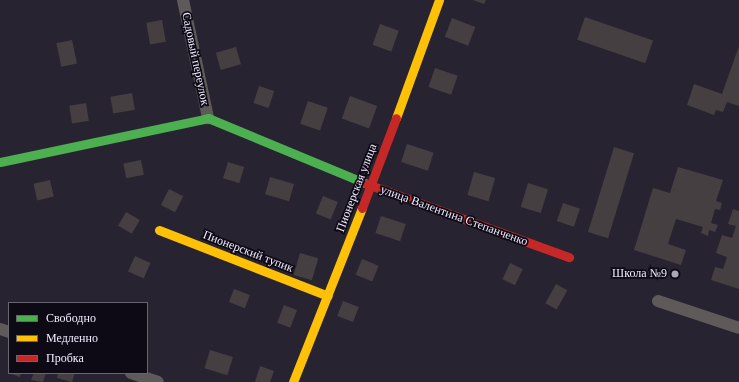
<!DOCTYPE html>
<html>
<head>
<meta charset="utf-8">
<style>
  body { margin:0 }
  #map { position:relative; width:739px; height:382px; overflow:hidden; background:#282331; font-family:"Times New Roman",serif }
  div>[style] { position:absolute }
  .building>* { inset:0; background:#453f41; transform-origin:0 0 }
  .street>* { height:12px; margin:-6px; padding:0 6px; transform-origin:6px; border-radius:6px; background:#5f5a5a }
  .fast>* { height:9px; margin:-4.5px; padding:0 4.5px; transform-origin:4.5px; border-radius:4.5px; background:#4caf50 }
  .slow>* { height:9px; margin:-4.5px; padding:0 4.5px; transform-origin:4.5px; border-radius:4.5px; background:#ffc107 }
  .jam>* { height:9px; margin:-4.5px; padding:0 4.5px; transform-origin:4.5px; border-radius:4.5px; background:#c62828 }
  .dots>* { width:11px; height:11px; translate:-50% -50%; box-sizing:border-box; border:2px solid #0e0a15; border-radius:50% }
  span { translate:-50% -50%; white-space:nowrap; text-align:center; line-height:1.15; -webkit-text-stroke:3.5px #0e0a15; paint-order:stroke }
  .street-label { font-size:12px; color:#f2edfe }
  .poi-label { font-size:12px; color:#f2edfe }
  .right { translate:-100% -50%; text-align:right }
  .legend { position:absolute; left:8px; top:302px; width:140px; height:72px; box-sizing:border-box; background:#0e0a15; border:1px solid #696572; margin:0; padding:5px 7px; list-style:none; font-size:12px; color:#f2edfe }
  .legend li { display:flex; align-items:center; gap:8px; height:20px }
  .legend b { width:20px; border:1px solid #696572 }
</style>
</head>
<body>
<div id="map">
  <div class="building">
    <i style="clip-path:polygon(473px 0,486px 0,484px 4px)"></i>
    <i style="left:585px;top:17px;width:72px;height:24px;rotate:19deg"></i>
    <i style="left:452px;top:18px;width:25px;height:20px;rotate:21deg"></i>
    <i style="left:162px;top:20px;width:22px;height:16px;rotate:80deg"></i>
    <i style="left:380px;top:24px;width:20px;height:22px;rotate:20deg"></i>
    <i style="left:72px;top:40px;width:24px;height:16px;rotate:78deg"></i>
    <i style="clip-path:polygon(739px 46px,739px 106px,727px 102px,723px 112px,716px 110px,714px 115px,687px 105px,694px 84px,722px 94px)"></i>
    <i style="left:236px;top:47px;width:18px;height:21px;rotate:74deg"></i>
    <i style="left:435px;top:68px;width:24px;height:20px;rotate:19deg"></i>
    <i style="left:259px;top:86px;width:16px;height:18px;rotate:18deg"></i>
    <i style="left:132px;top:93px;width:17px;height:22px;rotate:80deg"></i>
    <i style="left:350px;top:96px;width:29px;height:24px;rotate:20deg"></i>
    <i style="left:308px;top:101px;width:21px;height:24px;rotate:19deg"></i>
    <i style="left:86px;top:103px;width:18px;height:17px;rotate:81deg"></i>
    <i style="left:407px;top:144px;width:28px;height:19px;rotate:18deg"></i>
    <i style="left:614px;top:147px;width:21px;height:89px;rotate:17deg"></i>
    <i style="left:141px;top:160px;width:15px;height:18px;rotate:79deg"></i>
    <i style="left:228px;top:162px;width:17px;height:17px;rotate:17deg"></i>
    <i style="clip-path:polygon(678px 167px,723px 180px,716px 201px,722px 203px,720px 210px,715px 209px,711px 223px,718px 225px,715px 232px,709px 230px,708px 236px,701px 233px,703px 227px,676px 219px,668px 244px,686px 250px,681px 265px,634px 250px,653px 188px,670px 193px)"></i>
    <i style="left:474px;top:172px;width:22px;height:24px;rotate:16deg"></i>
    <i style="left:270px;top:177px;width:25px;height:18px;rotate:16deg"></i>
    <i style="left:50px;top:180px;width:17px;height:17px;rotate:77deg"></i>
    <i style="left:528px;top:183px;width:21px;height:25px;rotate:17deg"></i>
    <i style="left:169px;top:189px;width:16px;height:18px;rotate:27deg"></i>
    <i style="left:323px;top:196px;width:16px;height:19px;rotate:22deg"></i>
    <i style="left:563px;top:203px;width:18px;height:19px;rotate:19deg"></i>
    <i style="clip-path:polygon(733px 209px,739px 211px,739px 289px,711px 280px,715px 267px,723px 269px,727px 257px,716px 253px,722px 235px,732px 238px,736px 226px,728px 224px)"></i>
    <i style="left:126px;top:212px;width:16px;height:16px;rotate:30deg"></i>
    <i style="left:381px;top:216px;width:26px;height:18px;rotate:18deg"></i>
    <i style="left:300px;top:253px;width:19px;height:23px;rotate:16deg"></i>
    <i style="left:135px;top:256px;width:17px;height:17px;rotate:24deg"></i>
    <i style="left:362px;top:259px;width:18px;height:17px;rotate:22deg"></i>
    <i style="left:510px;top:263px;width:14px;height:18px;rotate:25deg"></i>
    <i style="left:556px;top:284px;width:13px;height:22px;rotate:29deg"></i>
    <i style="left:234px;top:289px;width:17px;height:14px;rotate:21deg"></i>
    <i style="left:343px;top:301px;width:17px;height:16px;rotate:21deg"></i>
    <i style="left:284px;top:305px;width:14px;height:19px;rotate:21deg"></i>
    <i style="left:210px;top:350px;width:24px;height:19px;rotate:17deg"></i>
    <i style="clip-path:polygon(260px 366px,274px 371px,270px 382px,255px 382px)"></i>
    <i style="clip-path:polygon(8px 373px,21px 373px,20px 377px)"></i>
    <i style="clip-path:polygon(34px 373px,46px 373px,43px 382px,31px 380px)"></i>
    <i style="clip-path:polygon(58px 373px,75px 373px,72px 382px,57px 378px)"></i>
  </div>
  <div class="street">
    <i style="left:183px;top:0;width:121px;rotate:78deg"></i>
    <i style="left:658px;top:301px;width:85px;rotate:18.4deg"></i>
    <i style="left:0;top:329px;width:9px;rotate:18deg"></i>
    <i style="left:131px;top:373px;width:28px;rotate:18deg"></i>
  </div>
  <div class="fast">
    <i style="left:0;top:162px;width:213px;rotate:-11.9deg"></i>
    <i style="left:208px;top:118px;width:172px;rotate:22.5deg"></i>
  </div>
  <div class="slow">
    <i style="left:396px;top:118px;width:126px;rotate:-70deg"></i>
    <i style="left:159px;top:230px;width:181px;rotate:21.3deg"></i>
    <i style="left:293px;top:382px;width:187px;rotate:-68.4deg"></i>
  </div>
  <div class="jam">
    <i style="left:367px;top:184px;width:215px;rotate:19.9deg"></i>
    <i style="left:362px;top:208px;width:96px;rotate:-69.3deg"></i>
  </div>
  <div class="dots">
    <i style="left:675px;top:274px;background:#aba6b6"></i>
  </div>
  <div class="street-label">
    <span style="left:195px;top:59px;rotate:78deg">Садовый переулок</span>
    <span style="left:357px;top:188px;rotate:-69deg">Пионерская улица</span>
    <span style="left:454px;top:216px;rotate:20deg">улица Валентина Степанченко</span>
    <span style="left:248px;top:252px;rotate:21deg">Пионерский тупик</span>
  </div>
  <div class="poi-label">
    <span class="right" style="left:667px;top:274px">Школа №9</span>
  </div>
  <ul class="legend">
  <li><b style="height:5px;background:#4caf50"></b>Свободно</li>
  <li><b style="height:5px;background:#ffc107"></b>Медленно</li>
  <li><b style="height:5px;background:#c62828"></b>Пробка</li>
  </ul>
</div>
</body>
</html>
